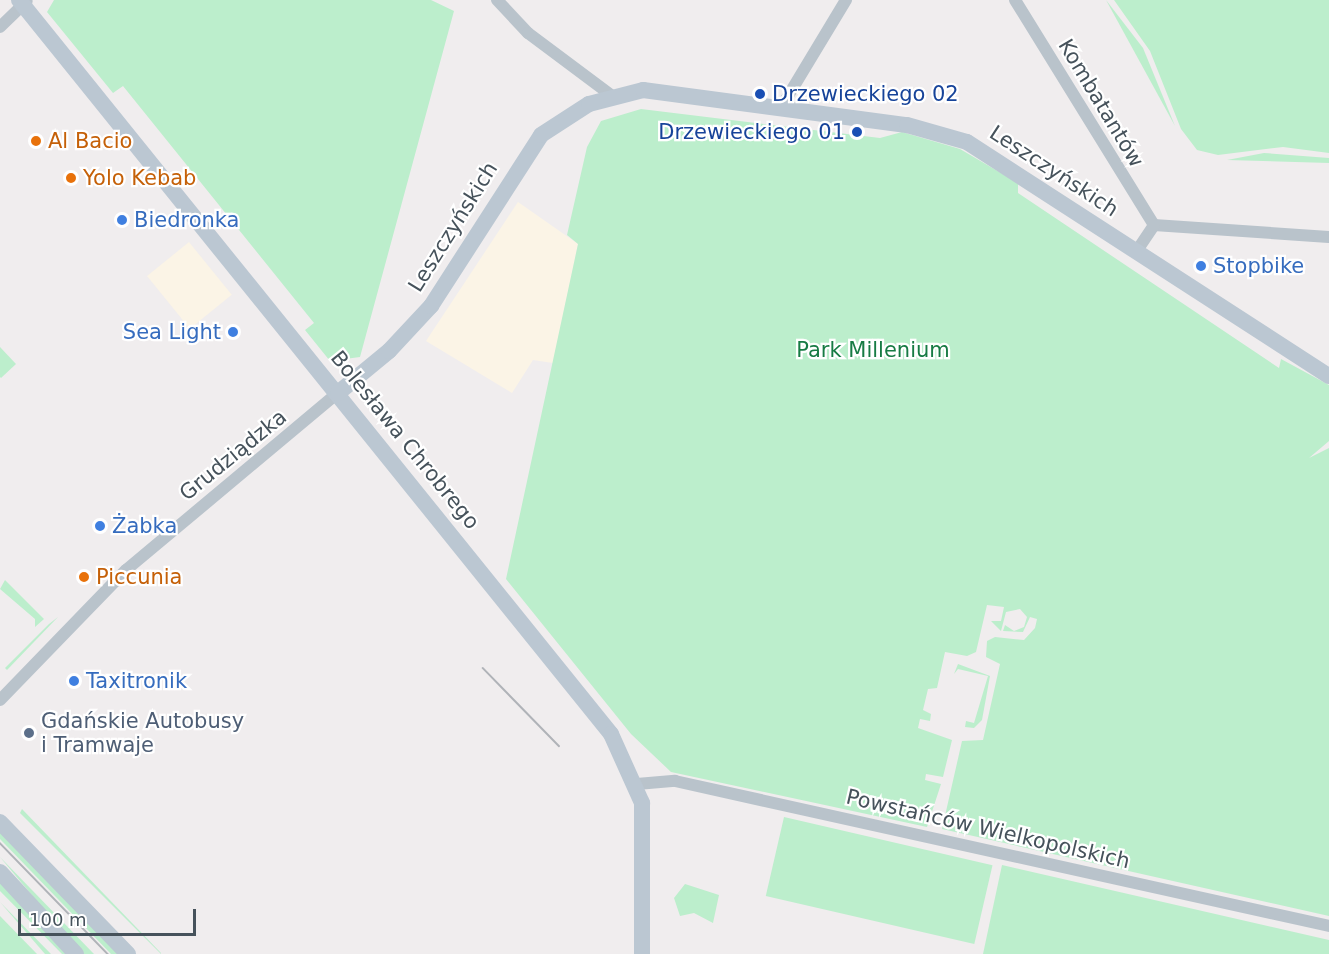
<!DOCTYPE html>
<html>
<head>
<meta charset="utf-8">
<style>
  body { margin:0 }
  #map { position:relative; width:1329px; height:954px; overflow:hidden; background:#f0edee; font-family:"DejaVu Sans",sans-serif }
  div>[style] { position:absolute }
  .commercial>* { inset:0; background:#fbf4e6; transform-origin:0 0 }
  .green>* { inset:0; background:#bceecc; transform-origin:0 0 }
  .street>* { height:12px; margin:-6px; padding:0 6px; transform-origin:6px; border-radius:6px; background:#b9c3cb }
  .secondary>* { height:16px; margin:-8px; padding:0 8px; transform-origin:8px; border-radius:8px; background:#bbc7d2 }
  .tram>* { height:1.5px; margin:-0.75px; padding:0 0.75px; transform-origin:0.75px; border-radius:0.75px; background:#b0b3b8 }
  .dots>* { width:16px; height:16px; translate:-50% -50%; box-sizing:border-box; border:3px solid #fff; border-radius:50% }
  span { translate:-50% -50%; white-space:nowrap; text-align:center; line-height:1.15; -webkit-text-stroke:4.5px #fff; paint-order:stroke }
  .transit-label { font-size:21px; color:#164399 }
  .left { translate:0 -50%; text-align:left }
  .right { translate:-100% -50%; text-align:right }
  .street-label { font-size:21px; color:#46525b }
  .food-label { font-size:21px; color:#c56008 }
  .shop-label { font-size:21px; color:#366cbe }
  .park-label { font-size:21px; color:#177b44 }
  .service-label { font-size:21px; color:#4e5e75 }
  .scale { position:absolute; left:18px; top:909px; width:178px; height:27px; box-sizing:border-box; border:3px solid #46525b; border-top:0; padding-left:8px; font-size:18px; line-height:21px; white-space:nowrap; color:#46525b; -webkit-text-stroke:4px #fff; paint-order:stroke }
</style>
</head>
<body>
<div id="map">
  <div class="commercial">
    <i style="clip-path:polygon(518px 202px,578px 244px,553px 363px,533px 360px,512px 393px,426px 341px)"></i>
    <i style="left:189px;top:242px;width:68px;height:54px;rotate:51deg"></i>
  </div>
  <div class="green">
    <i style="clip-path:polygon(54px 0,431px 0,454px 11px,360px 357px,330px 361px,305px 330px,314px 323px,123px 86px,113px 93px,47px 12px)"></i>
    <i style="clip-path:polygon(1106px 0,1143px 48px,1175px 126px)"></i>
    <i style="clip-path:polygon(1114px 0,1329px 0,1329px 153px,1283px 147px,1218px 155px,1197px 150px,1181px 129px,1150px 51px)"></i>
    <i style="clip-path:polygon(641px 109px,880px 138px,902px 132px,960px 149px,1018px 183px,1018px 193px,1279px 368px,1281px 359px,1329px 385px,1329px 441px,1309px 458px,1329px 448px,1329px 916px,942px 829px,962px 741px,983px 740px,1000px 664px,986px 657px,987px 641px,995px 637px,1024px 640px,1035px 628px,1037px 619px,1030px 617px,1023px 632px,1003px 631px,1005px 625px,1014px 631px,1024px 627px,1027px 617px,1020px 609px,1006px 612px,1001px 631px,991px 621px,1001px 621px,1004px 607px,987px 605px,976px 652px,967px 656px,945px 652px,937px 688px,928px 689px,923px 710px,931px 714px,930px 721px,920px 719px,918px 728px,952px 740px,943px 777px,926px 774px,925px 780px,941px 784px,927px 827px,671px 772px,631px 734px,506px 579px,578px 244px,567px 235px,587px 147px,601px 121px)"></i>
    <i style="clip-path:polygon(1264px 153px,1329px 158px,1329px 163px,1227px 160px)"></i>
    <i style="clip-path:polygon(0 347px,16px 364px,1px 378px,0 377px)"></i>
    <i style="clip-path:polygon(5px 580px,44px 619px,35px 627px,35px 619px,0 589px)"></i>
    <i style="clip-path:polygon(58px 617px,7px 670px,5px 668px,49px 624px)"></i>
    <i style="clip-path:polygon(958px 664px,990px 676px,982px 720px,974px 728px,965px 727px,966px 721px,974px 723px,988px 676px,958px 669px,954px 674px)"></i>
    <i style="clip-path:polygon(22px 809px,161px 953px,161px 954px,20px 813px)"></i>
    <i style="left:784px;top:817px;width:214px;height:81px;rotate:13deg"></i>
    <i style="clip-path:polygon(0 832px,119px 954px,111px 954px,0 839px)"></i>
    <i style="clip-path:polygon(0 857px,94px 954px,81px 954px)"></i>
    <i style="clip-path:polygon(1002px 865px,1329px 940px,1329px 954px,983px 954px)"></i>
    <i style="clip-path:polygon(0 881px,71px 954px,62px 954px,0 891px)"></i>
    <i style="clip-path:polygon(685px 884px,719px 895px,713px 923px,694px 913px,680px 916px,674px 898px)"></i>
    <i style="clip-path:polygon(0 902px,51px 954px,45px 954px)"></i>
    <i style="clip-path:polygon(0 916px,37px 954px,0 954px)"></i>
  </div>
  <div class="street">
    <i style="left:497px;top:0;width:45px;rotate:46.8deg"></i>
    <i style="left:528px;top:33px;width:104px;rotate:36.8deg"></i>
    <i style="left:1015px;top:0;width:264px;rotate:58.3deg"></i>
    <i style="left:1154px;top:225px;width:175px;rotate:3.9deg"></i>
    <i style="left:0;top:27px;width:37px;rotate:-44deg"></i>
    <i style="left:782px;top:106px;width:124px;rotate:-58.9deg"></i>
    <i style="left:1136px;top:252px;width:32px;rotate:-56deg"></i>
    <i style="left:0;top:700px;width:181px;rotate:-45.9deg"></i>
    <i style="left:126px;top:570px;width:276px;rotate:-39.9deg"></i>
    <i style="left:637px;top:784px;width:38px;rotate:-5deg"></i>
    <i style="left:675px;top:781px;width:670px;rotate:12.5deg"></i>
  </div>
  <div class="secondary">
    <i style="left:19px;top:0;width:943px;rotate:51.11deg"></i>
    <i style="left:611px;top:734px;width:76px;rotate:65.8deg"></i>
    <i style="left:642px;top:803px;width:151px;rotate:90deg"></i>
    <i style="left:338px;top:393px;width:66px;rotate:-39.5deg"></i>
    <i style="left:389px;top:351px;width:62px;rotate:-47deg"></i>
    <i style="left:431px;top:306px;width:203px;rotate:-57.2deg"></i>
    <i style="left:541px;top:135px;width:57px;rotate:-32.9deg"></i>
    <i style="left:589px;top:104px;width:56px;rotate:-14.5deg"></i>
    <i style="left:643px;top:90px;width:266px;rotate:7.6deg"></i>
    <i style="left:907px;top:125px;width:62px;rotate:15.8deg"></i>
    <i style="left:967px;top:142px;width:431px;rotate:32.9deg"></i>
    <i style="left:0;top:822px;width:184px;rotate:45.9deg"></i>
    <i style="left:0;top:872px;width:112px;rotate:47.2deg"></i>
  </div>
  <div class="tram">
    <i style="left:483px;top:668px;width:109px;rotate:45.7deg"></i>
    <i style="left:0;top:843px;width:155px;rotate:45.8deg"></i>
  </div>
  <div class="dots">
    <i style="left:760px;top:94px;background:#1a4fb4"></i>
    <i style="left:857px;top:132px;background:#1a4fb4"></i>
    <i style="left:36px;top:141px;background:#e8710a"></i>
    <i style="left:71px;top:178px;background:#e8710a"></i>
    <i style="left:122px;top:220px;background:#3f7fe0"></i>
    <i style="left:1201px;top:266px;background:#3f7fe0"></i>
    <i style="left:233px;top:332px;background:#3f7fe0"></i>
    <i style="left:100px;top:526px;background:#3f7fe0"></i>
    <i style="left:84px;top:577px;background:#e8710a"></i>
    <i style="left:74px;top:681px;background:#3f7fe0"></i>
    <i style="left:29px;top:733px;background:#5c6f8a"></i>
  </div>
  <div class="transit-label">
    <span class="left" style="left:772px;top:94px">Drzewieckiego 02</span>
    <span class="right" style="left:845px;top:132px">Drzewieckiego 01</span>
  </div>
  <div class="street-label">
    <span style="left:1101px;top:103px;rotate:59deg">Kombatantów</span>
    <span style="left:1054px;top:171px;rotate:33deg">Leszczyńskich</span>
    <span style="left:453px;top:227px;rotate:-58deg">Leszczyńskich</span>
    <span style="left:405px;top:440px;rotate:51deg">Bolesława Chrobrego</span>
    <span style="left:233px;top:455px;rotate:-39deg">Grudziądzka</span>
    <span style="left:988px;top:829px;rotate:13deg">Powstańców Wielkopolskich</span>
  </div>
  <div class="food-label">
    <span class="left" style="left:48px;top:141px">Al Bacio</span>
    <span class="left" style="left:83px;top:178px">Yolo Kebab</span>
    <span class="left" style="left:96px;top:577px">Piccunia</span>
  </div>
  <div class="shop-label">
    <span class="left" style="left:134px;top:220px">Biedronka</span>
    <span class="left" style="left:1213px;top:266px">Stopbike</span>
    <span class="right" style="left:221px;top:332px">Sea Light</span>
    <span class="left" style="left:112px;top:526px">Żabka</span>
    <span class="left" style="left:86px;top:681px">Taxitronik</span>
  </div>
  <div class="park-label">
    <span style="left:873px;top:350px">Park Millenium</span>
  </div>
  <div class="service-label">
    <span class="left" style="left:41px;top:733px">Gdańskie Autobusy<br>i Tramwaje</span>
  </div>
  <div class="scale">100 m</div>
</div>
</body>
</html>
